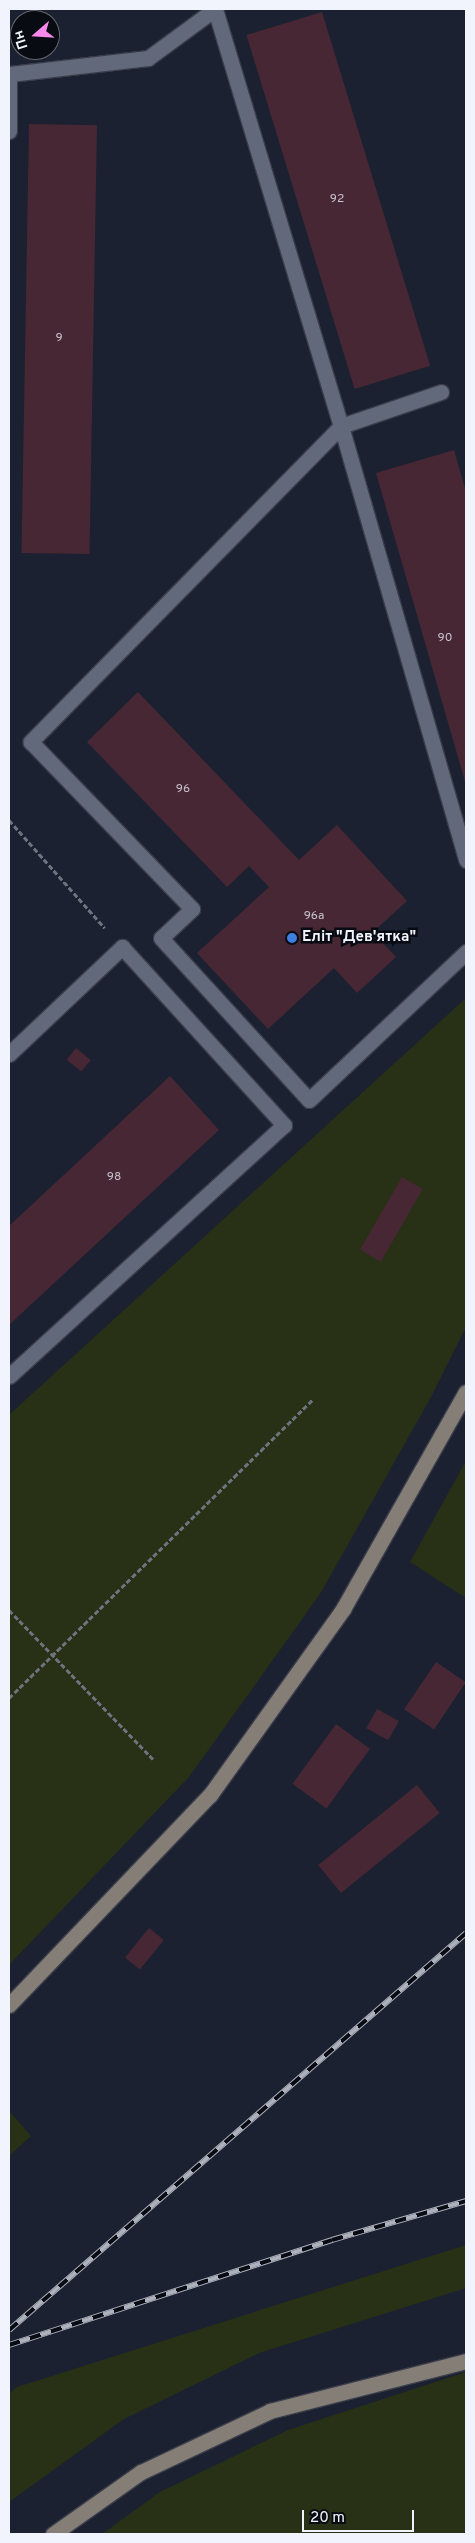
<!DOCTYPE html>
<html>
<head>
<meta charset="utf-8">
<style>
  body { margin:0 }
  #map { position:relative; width:475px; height:2543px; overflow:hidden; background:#1b2130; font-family:Overpass,sans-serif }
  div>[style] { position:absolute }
  .green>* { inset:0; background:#283116 }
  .building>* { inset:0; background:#472733; transform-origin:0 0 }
  .path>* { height:3px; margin-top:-1.5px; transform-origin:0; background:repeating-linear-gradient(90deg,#6e7380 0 5px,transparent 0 7.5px) }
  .roads { filter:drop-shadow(1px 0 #3a3d4a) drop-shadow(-1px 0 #3a3d4a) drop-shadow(0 1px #3a3d4a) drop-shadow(0 -1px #3a3d4a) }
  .lane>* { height:15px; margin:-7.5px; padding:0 7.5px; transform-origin:7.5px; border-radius:7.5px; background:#61697b }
  .secondary>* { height:15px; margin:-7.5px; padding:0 7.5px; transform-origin:7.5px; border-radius:7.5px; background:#847e76 }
  .rail>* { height:5.5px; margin-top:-2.75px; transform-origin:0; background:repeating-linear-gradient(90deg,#080b11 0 11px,#adb1bc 0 22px); box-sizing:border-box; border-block:1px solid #adb1bc }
  .dots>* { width:14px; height:14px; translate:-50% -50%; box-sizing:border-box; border:2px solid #080b11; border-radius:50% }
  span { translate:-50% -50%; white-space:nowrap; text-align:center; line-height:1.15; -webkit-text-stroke:5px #080b11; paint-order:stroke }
  .number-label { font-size:12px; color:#c6c1ca }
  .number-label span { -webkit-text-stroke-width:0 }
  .poi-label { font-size:15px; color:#f1f4fd; font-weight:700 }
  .left { translate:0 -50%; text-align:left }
  .frame { position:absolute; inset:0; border:10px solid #f1f4fd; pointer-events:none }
  .north { position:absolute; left:10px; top:10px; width:50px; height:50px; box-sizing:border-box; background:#080b11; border:1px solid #65686f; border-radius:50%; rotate:251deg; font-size:14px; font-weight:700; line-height:20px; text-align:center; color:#f1f4fd }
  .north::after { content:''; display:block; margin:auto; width:18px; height:22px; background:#f888ea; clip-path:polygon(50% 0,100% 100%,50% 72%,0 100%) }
  .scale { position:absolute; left:302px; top:2510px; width:112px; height:22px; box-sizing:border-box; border:2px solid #f1f4fd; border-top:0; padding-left:6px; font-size:15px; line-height:18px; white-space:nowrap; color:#f1f4fd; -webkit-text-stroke:4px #080b11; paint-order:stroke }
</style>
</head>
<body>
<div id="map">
  <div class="green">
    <i style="clip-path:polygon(466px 998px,466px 1327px,431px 1397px,320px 1594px,189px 1777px,9px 1965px,9px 1415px)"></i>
    <i style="clip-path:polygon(466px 1461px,466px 1598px,410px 1562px)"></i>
    <i style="clip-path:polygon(9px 2111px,31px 2136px,9px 2156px)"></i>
    <i style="clip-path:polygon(466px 2245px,466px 2288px,259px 2353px,124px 2419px,9px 2502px,9px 2394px,17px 2387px)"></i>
    <i style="clip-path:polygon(466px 2372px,466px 2534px,102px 2534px,160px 2492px,288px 2430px)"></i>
  </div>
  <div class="building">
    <i style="left:322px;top:12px;width:370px;height:79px;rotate:73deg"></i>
    <i style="left:29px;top:124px;width:68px;height:429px;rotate:1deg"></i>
    <i style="clip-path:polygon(454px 450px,466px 492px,466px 785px,376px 473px)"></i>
    <i style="clip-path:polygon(138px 692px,299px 860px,337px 825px,407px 901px,373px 932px,396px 957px,357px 993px,334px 968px,268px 1029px,197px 953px,269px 887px,249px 866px,227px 887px,87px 742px)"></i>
    <i style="left:76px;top:1048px;width:19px;height:15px;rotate:39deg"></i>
    <i style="clip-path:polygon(170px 1076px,219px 1130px,9px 1325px,9px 1226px)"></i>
    <i style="left:402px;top:1177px;width:24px;height:84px;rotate:30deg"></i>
    <i style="left:436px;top:1662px;width:36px;height:57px;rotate:34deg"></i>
    <i style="left:377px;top:1709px;width:25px;height:22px;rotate:29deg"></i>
    <i style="left:336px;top:1724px;width:42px;height:74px;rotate:36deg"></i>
    <i style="left:417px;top:1785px;width:36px;height:127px;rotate:51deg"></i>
    <i style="left:149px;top:1928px;width:19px;height:38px;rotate:39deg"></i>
  </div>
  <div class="path">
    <i style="left:9px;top:820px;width:144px;rotate:48.4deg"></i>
    <i style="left:9px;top:1610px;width:210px;rotate:46deg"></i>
    <i style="left:9px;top:1698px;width:425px;rotate:-44.5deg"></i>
  </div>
  <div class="roads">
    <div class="lane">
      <i style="left:9px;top:74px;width:57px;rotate:90deg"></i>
      <i style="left:10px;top:74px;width:139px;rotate:-6.6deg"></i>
      <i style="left:148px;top:58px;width:83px;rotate:-36.2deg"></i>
      <i style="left:215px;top:9px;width:436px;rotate:73.2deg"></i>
      <i style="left:341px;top:426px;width:452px;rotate:73.9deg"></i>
      <i style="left:441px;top:392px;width:106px;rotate:161.2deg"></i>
      <i style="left:341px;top:426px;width:443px;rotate:134.5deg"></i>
      <i style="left:31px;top:742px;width:232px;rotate:46deg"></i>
      <i style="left:192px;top:909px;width:42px;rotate:136.9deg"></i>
      <i style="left:161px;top:938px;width:219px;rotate:47.6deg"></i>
      <i style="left:309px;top:1100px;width:216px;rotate:-43.3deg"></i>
      <i style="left:9px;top:1054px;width:156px;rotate:-43.4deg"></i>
      <i style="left:122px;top:947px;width:241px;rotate:47.7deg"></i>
      <i style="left:284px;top:1125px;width:372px;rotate:137.6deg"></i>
    </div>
    <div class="secondary">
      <i style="left:9px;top:2005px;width:291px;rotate:-46.3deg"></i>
      <i style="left:210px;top:1795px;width:229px;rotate:-54.4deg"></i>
      <i style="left:343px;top:1609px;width:249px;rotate:-60.5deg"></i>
      <i style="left:53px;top:2534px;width:108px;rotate:-35.2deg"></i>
      <i style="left:141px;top:2472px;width:143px;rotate:-25.3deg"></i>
      <i style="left:270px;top:2411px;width:202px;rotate:-14.3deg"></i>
    </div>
  </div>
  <div class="rail">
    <i style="left:9px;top:2330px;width:605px;rotate:-40.98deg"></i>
    <i style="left:9px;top:2345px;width:340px;rotate:-18deg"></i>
    <i style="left:332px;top:2240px;width:140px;rotate:-16.2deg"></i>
  </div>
  <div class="dots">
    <i style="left:292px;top:938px;background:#3f7fe0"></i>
  </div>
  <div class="number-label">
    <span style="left:337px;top:200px">92</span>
    <span style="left:59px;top:339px">9</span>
    <span style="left:445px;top:639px">90</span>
    <span style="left:183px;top:790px">96</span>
    <span style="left:314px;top:917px">96а</span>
    <span style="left:114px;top:1178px">98</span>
  </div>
  <div class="poi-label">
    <span class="left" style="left:302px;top:938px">Еліт "Дев'ятка"</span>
  </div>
  <div class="frame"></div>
  <div class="north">Пн</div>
  <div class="scale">20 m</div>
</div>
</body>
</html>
